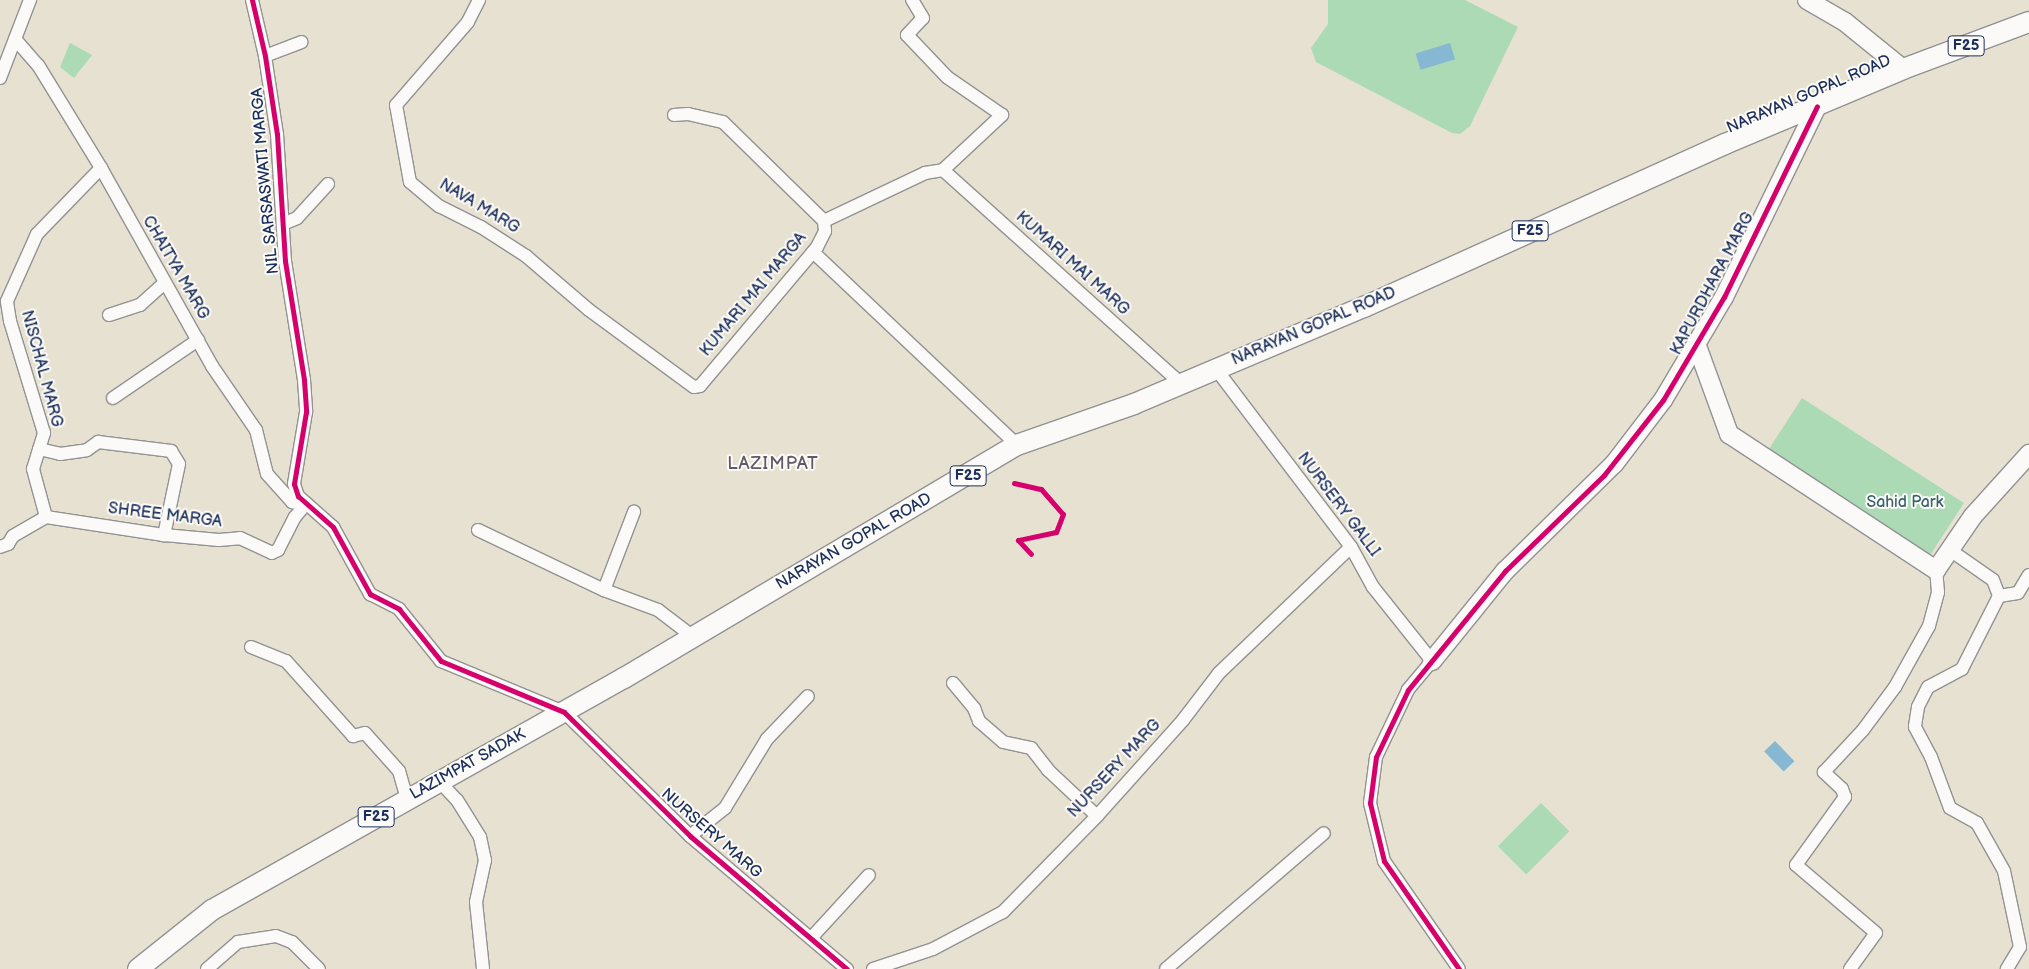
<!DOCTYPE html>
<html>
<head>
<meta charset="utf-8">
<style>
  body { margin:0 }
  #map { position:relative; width:2029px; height:969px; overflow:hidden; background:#e7e1d2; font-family:"Balsamiq Sans",sans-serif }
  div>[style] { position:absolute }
  .green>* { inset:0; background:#abdab4; transform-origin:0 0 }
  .water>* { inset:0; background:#86b7d3; transform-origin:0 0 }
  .roads { filter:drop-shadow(1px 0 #929292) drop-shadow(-1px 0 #929292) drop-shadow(0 1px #929292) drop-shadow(0 -1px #929292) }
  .street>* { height:12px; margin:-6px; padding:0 6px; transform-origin:6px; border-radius:6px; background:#fbfaf8 }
  .secondary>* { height:18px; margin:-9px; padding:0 9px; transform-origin:9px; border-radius:9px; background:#fbfaf8 }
  .primary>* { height:20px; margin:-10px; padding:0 10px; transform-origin:10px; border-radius:10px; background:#fbfaf8 }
  .cycleway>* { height:5px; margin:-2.5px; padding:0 2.5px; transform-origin:2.5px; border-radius:2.5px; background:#d6006c }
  span { translate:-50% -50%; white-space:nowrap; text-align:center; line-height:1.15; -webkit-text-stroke:4px #fdfcf7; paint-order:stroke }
  .shield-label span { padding:1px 4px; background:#fdfcf7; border:1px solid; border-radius:4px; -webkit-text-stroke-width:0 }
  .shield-label { font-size:15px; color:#1b2f5e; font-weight:700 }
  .street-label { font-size:16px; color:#1b2f5e }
  .park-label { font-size:16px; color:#386170 }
  .neighbourhood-label { font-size:18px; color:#625867; letter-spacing:1px }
</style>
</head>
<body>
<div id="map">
  <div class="green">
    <i style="clip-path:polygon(1328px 0,1465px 0,1518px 27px,1470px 126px,1460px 134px,1452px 133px,1316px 62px,1311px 48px,1328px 24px)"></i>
    <i style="clip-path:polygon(70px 43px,92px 55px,74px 78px,60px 67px)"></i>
    <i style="left:1802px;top:398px;width:193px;height:64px;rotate:33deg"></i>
    <i style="left:1541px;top:803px;width:40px;height:61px;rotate:45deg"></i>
  </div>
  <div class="water">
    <i style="left:1450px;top:43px;width:17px;height:36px;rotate:73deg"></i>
    <i style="left:1775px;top:741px;width:28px;height:15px;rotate:46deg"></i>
  </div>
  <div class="roads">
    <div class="street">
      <i style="left:252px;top:0;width:57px;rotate:76.9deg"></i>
      <i style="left:265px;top:56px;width:79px;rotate:81.3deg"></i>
      <i style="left:277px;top:134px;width:127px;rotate:86.4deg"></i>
      <i style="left:285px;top:261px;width:121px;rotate:80.9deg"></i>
      <i style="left:304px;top:380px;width:32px;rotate:86deg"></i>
      <i style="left:306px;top:412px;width:73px;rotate:99.5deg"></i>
      <i style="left:294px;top:484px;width:13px;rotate:72deg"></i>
      <i style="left:298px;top:496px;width:47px;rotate:41.5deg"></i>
      <i style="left:333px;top:527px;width:77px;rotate:61.1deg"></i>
      <i style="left:370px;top:594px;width:33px;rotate:27deg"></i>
      <i style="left:399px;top:609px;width:67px;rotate:51.1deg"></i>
      <i style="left:441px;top:661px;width:133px;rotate:22.5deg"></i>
      <i style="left:564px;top:712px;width:177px;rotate:44.5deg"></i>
      <i style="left:690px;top:836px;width:206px;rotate:40.3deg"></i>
      <i style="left:479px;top:0;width:25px;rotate:117deg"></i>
      <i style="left:468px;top:22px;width:110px;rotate:130.9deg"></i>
      <i style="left:396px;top:105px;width:78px;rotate:79.7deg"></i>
      <i style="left:410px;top:182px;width:38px;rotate:40deg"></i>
      <i style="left:439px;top:206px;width:47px;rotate:26.6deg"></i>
      <i style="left:481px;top:227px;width:54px;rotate:32.8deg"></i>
      <i style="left:526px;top:256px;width:83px;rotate:40.6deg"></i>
      <i style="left:589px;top:310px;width:130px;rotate:36.3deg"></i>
      <i style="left:694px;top:387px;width:6px;rotate:-9deg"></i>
      <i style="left:700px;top:386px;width:182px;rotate:-49.9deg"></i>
      <i style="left:817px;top:247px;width:18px;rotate:-63deg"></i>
      <i style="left:825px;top:231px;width:10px;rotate:-96deg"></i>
      <i style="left:15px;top:39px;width:35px;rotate:49deg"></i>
      <i style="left:38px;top:65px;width:121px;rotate:58.5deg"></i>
      <i style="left:101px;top:168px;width:227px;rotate:60.7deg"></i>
      <i style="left:212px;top:366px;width:78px;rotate:55.5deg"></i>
      <i style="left:256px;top:430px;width:45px;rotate:76deg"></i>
      <i style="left:267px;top:474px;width:38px;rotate:48deg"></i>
      <i style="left:292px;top:502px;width:12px;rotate:9deg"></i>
      <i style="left:265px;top:56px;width:39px;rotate:-21deg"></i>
      <i style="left:0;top:78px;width:84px;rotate:-69deg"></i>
      <i style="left:674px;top:115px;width:14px;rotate:-4deg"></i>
      <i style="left:688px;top:114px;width:36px;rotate:13deg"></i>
      <i style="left:723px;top:122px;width:141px;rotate:44.4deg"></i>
      <i style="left:943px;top:170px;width:319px;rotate:41.9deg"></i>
      <i style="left:824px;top:221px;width:112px;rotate:-25.4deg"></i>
      <i style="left:925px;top:173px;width:18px;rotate:-9deg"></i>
      <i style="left:943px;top:170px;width:81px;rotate:-43deg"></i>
      <i style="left:1002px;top:115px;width:67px;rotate:-145.4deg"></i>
      <i style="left:947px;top:77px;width:58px;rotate:-133.6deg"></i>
      <i style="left:907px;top:35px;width:23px;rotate:-47deg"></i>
      <i style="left:923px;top:18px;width:21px;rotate:-121deg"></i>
      <i style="left:283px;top:224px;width:15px;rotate:-23deg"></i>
      <i style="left:297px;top:218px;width:46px;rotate:-47.6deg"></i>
      <i style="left:813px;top:252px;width:281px;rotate:43.4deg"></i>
      <i style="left:109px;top:315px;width:33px;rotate:-18deg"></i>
      <i style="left:140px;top:305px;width:31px;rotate:-42deg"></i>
      <i style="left:1216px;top:369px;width:223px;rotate:52.8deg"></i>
      <i style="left:1351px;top:547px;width:46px;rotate:61.2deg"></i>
      <i style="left:1373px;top:587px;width:95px;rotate:51.4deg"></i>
      <i style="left:1432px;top:661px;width:38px;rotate:130deg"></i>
      <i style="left:1408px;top:690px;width:74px;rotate:115.5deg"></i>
      <i style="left:1376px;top:757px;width:46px;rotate:97.4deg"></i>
      <i style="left:1370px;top:803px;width:60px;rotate:76.4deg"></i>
      <i style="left:1384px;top:861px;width:131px;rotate:55.2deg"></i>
      <i style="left:113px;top:398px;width:103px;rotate:-34.3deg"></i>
      <i style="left:39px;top:449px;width:22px;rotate:13deg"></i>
      <i style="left:60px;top:454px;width:27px;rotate:-8deg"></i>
      <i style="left:87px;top:450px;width:14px;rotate:-36deg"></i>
      <i style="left:98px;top:442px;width:74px;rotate:7deg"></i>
      <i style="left:171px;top:451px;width:15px;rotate:58deg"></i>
      <i style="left:179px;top:464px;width:73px;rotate:101.9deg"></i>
      <i style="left:46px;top:517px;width:50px;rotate:-105.2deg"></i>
      <i style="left:33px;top:469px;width:38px;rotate:-73deg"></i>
      <i style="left:44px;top:433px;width:117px;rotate:-106.9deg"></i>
      <i style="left:10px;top:321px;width:20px;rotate:-99deg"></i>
      <i style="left:7px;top:301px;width:73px;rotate:-65.9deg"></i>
      <i style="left:37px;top:234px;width:92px;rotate:-45.9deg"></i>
      <i style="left:478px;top:530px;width:140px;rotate:25.5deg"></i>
      <i style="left:604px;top:590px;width:58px;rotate:20.3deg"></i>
      <i style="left:658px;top:610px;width:43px;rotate:37.4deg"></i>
      <i style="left:0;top:547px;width:9px;rotate:-21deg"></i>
      <i style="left:8px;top:544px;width:9px;rotate:-58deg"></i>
      <i style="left:13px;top:536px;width:38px;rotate:-30deg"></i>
      <i style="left:46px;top:517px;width:119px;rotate:8.7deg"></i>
      <i style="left:164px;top:535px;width:55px;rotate:5.2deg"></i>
      <i style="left:219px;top:540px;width:21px;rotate:-5deg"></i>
      <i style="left:240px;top:538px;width:35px;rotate:25deg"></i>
      <i style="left:272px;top:553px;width:7px;rotate:-27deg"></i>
      <i style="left:278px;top:550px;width:37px;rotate:-63deg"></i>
      <i style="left:295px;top:517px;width:17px;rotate:-50deg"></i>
      <i style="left:1950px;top:550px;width:52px;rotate:34.9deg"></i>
      <i style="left:1993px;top:580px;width:17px;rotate:69deg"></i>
      <i style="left:1999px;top:596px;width:82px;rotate:116.9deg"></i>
      <i style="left:1962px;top:669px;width:38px;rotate:152deg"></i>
      <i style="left:1928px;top:687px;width:22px;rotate:117deg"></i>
      <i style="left:1918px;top:707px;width:20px;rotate:99deg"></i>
      <i style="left:1915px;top:727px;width:34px;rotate:62deg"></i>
      <i style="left:1931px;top:757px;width:54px;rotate:69.6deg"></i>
      <i style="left:1950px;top:808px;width:31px;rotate:29deg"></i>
      <i style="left:1977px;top:823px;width:55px;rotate:60.6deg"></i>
      <i style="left:2004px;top:871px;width:78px;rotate:78.1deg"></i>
      <i style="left:2020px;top:947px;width:26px;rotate:121deg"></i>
      <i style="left:604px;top:590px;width:84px;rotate:-69deg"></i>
      <i style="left:1999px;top:596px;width:19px;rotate:-9deg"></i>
      <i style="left:2018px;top:593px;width:21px;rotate:-59deg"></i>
      <i style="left:251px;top:647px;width:38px;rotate:22deg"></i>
      <i style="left:286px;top:661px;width:101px;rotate:48.2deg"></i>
      <i style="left:353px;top:736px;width:12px;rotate:-14deg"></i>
      <i style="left:365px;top:733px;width:51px;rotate:48.2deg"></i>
      <i style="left:399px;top:771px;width:29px;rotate:74deg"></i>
      <i style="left:953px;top:683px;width:33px;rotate:50deg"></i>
      <i style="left:974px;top:708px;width:14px;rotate:69deg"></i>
      <i style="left:979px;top:721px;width:32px;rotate:41deg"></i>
      <i style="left:1003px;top:742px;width:29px;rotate:12deg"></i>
      <i style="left:1031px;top:748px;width:28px;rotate:52deg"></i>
      <i style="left:1048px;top:770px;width:67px;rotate:43.2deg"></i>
      <i style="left:439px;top:781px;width:26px;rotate:47deg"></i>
      <i style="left:457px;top:800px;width:44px;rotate:58.1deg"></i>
      <i style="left:480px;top:837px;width:24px;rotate:78deg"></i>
      <i style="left:485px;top:860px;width:43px;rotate:102.1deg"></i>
      <i style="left:476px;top:902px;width:67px;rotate:84deg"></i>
      <i style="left:690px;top:836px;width:45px;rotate:-38.7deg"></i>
      <i style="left:725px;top:808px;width:81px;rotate:-58.7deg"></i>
      <i style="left:767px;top:739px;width:59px;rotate:-46.4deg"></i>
      <i style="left:812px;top:937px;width:84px;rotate:-47.4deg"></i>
      <i style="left:207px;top:969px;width:41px;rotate:-41.1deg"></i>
      <i style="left:238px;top:942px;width:38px;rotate:-9deg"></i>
      <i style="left:276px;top:936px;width:17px;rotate:21deg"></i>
      <i style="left:292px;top:942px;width:38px;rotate:45deg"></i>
      <i style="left:873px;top:969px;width:63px;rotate:-18.4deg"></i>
      <i style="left:933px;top:949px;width:79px;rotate:-27.9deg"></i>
      <i style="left:1003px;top:912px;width:134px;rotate:-45.6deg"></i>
      <i style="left:1097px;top:816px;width:129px;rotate:-48.1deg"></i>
      <i style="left:1183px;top:720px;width:59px;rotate:-52.5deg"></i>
      <i style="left:1219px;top:673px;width:182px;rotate:-43.7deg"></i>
      <i style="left:1166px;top:969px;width:208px;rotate:-40.7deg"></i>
      <i style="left:1850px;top:969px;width:44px;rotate:-54.2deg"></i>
      <i style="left:1876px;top:933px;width:105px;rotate:-139.6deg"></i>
      <i style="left:1796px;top:865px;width:84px;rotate:-54.2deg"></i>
      <i style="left:1845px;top:797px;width:9px;rotate:-111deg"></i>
      <i style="left:1842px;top:789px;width:25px;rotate:-137deg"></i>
      <i style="left:1824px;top:772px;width:57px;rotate:-47.1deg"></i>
      <i style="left:1863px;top:730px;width:54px;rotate:-53.3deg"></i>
      <i style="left:1895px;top:687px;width:70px;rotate:-60.9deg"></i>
      <i style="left:1929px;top:626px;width:35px;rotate:-75deg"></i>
      <i style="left:1938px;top:592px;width:22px;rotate:-95deg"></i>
    </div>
    <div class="secondary">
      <i style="left:1807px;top:0;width:44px;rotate:30.1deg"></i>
      <i style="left:1845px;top:22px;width:75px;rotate:39deg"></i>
      <i style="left:1697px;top:346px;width:94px;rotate:70deg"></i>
      <i style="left:1729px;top:434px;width:248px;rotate:33.3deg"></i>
      <i style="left:1936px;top:570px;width:65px;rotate:-55.6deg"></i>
      <i style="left:1973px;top:516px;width:84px;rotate:-47.9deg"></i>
      <i style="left:1432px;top:661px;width:116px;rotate:-51deg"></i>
      <i style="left:1505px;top:571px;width:153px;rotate:-44.5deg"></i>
      <i style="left:1614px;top:464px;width:81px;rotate:-52.6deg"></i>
      <i style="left:1663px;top:400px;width:120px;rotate:-59.4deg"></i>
      <i style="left:1724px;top:297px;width:212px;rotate:-64deg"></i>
    </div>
    <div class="primary">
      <i style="left:138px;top:969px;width:95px;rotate:-38.6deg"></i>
      <i style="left:212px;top:910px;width:473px;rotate:-29.4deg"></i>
      <i style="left:624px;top:678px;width:457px;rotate:-30.7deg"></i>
      <i style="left:1017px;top:445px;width:124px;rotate:-19.3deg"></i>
      <i style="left:1134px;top:404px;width:250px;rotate:-22.9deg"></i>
      <i style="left:1364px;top:307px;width:396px;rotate:-24.3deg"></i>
      <i style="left:1725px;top:144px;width:193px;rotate:-22.8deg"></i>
      <i style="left:1903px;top:69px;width:134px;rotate:-20.5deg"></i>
    </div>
  </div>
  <div class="cycleway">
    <i style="left:252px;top:0;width:57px;rotate:76.9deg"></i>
    <i style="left:265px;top:56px;width:79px;rotate:81.3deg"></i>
    <i style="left:277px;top:134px;width:127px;rotate:86.4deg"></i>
    <i style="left:285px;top:261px;width:121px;rotate:80.9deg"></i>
    <i style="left:304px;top:380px;width:32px;rotate:86deg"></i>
    <i style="left:306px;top:412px;width:73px;rotate:99.5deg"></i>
    <i style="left:294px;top:484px;width:13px;rotate:72deg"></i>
    <i style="left:298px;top:496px;width:47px;rotate:41.5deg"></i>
    <i style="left:333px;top:527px;width:77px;rotate:61.1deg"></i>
    <i style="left:370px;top:594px;width:33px;rotate:27deg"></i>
    <i style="left:399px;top:609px;width:67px;rotate:51.1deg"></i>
    <i style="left:441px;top:661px;width:133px;rotate:22.5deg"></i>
    <i style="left:564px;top:712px;width:177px;rotate:44.5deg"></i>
    <i style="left:690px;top:836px;width:206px;rotate:40.3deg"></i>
    <i style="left:1014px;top:483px;width:28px;rotate:13deg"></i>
    <i style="left:1041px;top:489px;width:33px;rotate:49deg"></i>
    <i style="left:1063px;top:514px;width:19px;rotate:111deg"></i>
    <i style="left:1056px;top:532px;width:39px;rotate:168deg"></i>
    <i style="left:1018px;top:540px;width:19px;rotate:47deg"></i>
    <i style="left:1459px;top:969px;width:131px;rotate:-124.8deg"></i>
    <i style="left:1384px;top:861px;width:60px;rotate:-103.6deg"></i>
    <i style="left:1370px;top:803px;width:46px;rotate:-82.6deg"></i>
    <i style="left:1376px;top:757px;width:74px;rotate:-64.5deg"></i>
    <i style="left:1408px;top:690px;width:154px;rotate:-50.8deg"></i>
    <i style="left:1505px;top:571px;width:138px;rotate:-44.1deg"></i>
    <i style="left:1604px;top:475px;width:95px;rotate:-51.8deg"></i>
    <i style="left:1663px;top:400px;width:120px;rotate:-59.4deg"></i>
    <i style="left:1724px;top:297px;width:212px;rotate:-64deg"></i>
  </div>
  <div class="shield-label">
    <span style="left:1966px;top:46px">F25</span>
    <span style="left:1530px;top:231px">F25</span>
    <span style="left:968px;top:476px">F25</span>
    <span style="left:376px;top:817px">F25</span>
  </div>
  <div class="street-label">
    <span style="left:1809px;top:95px;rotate:-23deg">NARAYAN GOPAL ROAD</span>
    <span style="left:266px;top:181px;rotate:-95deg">NIL SARSASWATI MARGA</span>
    <span style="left:479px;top:207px;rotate:31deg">NAVA MARG</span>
    <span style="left:1072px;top:264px;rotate:42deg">KUMARI MAI MARG</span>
    <span style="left:175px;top:268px;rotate:60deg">CHAITYA MARG</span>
    <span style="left:1713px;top:284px;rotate:-62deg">KAPURDHARA MARG</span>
    <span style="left:754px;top:295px;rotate:-50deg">KUMARI MAI MARGA</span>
    <span style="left:1314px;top:327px;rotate:-23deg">NARAYAN GOPAL ROAD</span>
    <span style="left:41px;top:369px;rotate:75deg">NISCHAL MARG</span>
    <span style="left:1338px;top:505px;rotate:53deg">NURSERY GALLI</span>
    <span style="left:165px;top:516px;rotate:7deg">SHREE MARGA</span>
    <span style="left:854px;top:542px;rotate:-30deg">NARAYAN GOPAL ROAD</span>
    <span style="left:468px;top:765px;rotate:-29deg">LAZIMPAT SADAK</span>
    <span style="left:1115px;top:769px;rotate:-47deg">NURSERY MARG</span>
    <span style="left:711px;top:834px;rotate:41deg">NURSERY MARG</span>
  </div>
  <div class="park-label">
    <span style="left:1905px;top:503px">Sahid Park</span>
  </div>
  <div class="neighbourhood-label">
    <span style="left:773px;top:464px">LAZIMPAT</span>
  </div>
</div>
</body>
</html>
